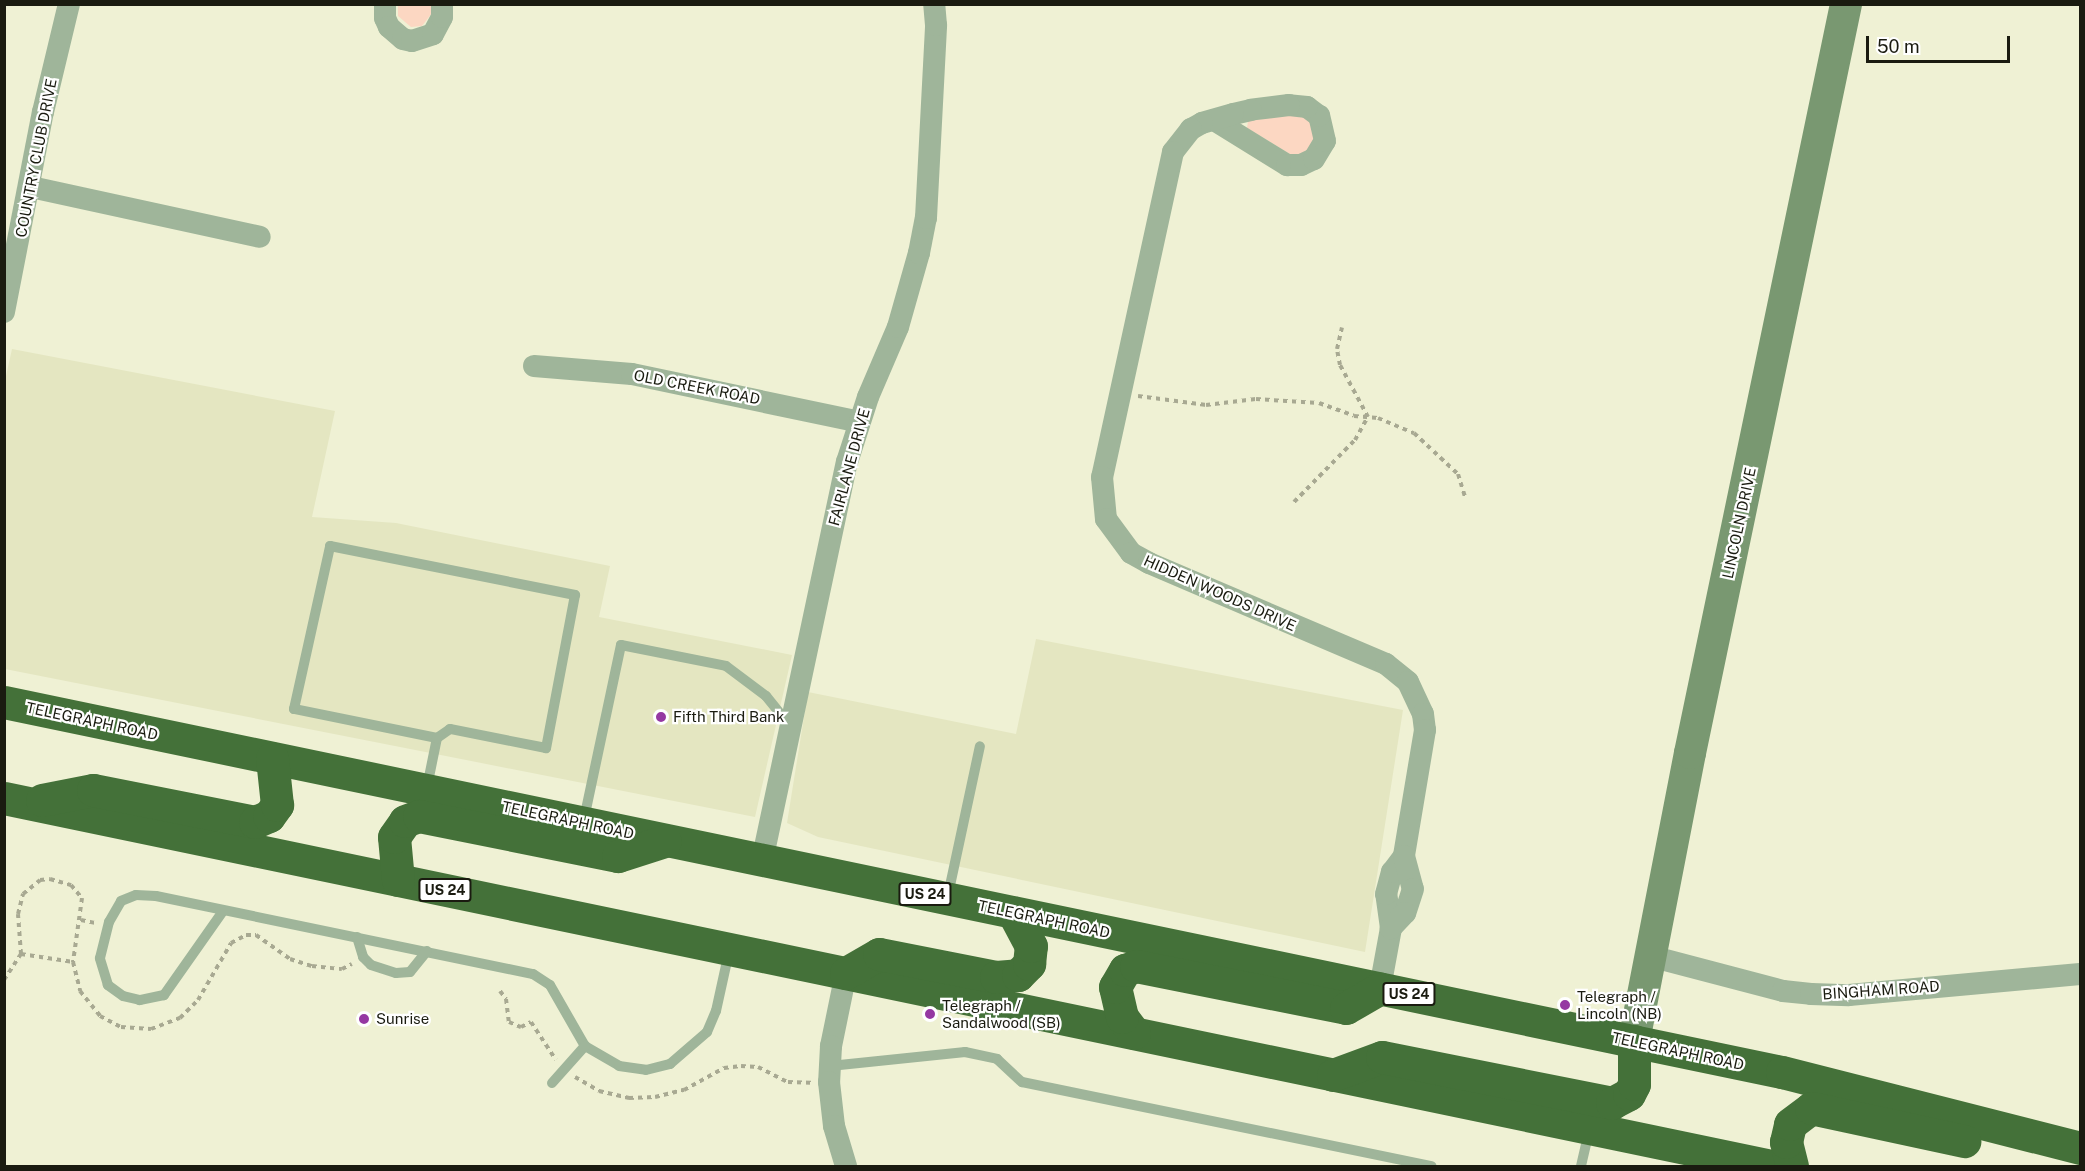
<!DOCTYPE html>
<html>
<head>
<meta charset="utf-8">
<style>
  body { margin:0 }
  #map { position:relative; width:2085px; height:1171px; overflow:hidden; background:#eff1d4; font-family:"Public Sans",sans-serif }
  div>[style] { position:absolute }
  .built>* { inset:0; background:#e4e6c1 }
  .green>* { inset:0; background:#fcd7c2 }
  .path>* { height:4px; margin-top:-2px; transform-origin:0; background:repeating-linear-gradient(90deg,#a8a992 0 4.5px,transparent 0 9px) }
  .lane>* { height:10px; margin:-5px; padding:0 5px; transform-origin:5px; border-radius:5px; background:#9fb59a }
  .street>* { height:22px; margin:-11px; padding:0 11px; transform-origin:11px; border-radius:11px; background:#9fb59a }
  .secondary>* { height:32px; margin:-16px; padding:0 16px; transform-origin:16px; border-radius:16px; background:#799871 }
  .highway>* { height:33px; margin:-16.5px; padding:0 16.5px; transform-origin:16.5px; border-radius:16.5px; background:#447139 }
  .dots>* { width:16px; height:16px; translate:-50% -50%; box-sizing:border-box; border:3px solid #fff; border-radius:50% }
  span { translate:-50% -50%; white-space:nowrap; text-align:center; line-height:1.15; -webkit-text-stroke:4.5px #fff; paint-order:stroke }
  .shield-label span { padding:2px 4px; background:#fff; border:2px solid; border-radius:4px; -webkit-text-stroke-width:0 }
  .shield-label { font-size:14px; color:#1a1b10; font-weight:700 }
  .street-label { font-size:15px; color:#1a1b10 }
  .poi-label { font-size:15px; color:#1a1b10 }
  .left { translate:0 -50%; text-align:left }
  .frame { position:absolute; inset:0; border:6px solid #1a1b10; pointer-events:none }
  .scale { position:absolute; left:1866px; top:36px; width:144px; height:27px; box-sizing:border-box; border:3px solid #1a1b10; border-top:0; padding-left:8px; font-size:18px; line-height:21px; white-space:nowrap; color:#1a1b10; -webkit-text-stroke:4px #fff; paint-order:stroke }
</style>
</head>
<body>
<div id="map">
  <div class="built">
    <i style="clip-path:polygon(12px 349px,335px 411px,312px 517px,396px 523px,610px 566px,599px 617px,792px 655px,755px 817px,5px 669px,4px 385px)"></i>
    <i style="clip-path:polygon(1036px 639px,1403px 710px,1365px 952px,818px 837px,787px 823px,808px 692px,1016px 734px)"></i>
  </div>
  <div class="green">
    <i style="clip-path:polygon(398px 5px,431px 5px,432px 13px,422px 26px,411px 27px,398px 16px)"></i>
    <i style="clip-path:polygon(1298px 113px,1315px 125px,1313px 148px,1295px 157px,1247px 128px,1248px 121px)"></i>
  </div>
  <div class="path">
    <i style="left:1138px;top:396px;width:69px;rotate:7.5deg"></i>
    <i style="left:1206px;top:405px;width:50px;rotate:-6.8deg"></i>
    <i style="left:1256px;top:399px;width:63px;rotate:3.6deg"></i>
    <i style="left:1319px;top:403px;width:37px;rotate:20deg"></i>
    <i style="left:1354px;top:416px;width:24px;rotate:5deg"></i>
    <i style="left:1378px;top:418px;width:39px;rotate:23deg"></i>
    <i style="left:1414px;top:433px;width:60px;rotate:43deg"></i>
    <i style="left:1458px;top:474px;width:24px;rotate:73deg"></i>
    <i style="left:1294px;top:502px;width:87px;rotate:-45.5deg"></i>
    <i style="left:1355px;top:440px;width:26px;rotate:-61deg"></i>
    <i style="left:1368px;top:417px;width:59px;rotate:-118.3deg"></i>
    <i style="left:1340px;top:365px;width:16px;rotate:-101deg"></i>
    <i style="left:1337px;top:349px;width:22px;rotate:-77deg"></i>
    <i style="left:81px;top:920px;width:14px;rotate:12deg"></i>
    <i style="left:21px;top:954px;width:53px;rotate:8.7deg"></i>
    <i style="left:4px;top:980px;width:31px;rotate:-57deg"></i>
    <i style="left:21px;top:954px;width:40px;rotate:-94.3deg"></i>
    <i style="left:18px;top:914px;width:21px;rotate:-76deg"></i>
    <i style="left:23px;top:894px;width:22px;rotate:-39deg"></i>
    <i style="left:40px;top:880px;width:10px;rotate:-6deg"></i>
    <i style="left:50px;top:879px;width:22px;rotate:16deg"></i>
    <i style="left:71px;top:885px;width:17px;rotate:50deg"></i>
    <i style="left:82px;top:898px;width:65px;rotate:98deg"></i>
    <i style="left:73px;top:962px;width:30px;rotate:76deg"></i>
    <i style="left:80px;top:991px;width:32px;rotate:51deg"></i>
    <i style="left:100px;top:1016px;width:24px;rotate:28deg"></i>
    <i style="left:121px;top:1027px;width:30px;rotate:4deg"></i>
    <i style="left:151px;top:1029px;width:31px;rotate:-21deg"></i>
    <i style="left:180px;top:1018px;width:25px;rotate:-45deg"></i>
    <i style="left:198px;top:1000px;width:66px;rotate:-59.9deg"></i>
    <i style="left:231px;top:943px;width:17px;rotate:-28deg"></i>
    <i style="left:246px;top:935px;width:10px"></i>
    <i style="left:256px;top:935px;width:42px;rotate:35.2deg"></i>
    <i style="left:290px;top:959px;width:23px;rotate:18deg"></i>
    <i style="left:312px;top:966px;width:30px;rotate:6deg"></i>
    <i style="left:342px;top:969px;width:11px;rotate:-27deg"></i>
    <i style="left:500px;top:991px;width:10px;rotate:53deg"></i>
    <i style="left:506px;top:999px;width:23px;rotate:83deg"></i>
    <i style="left:509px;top:1022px;width:13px;rotate:23deg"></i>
    <i style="left:521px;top:1027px;width:11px;rotate:-27deg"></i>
    <i style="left:531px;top:1022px;width:45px;rotate:56.7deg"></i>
    <i style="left:575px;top:1077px;width:28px;rotate:30deg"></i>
    <i style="left:599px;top:1091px;width:31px;rotate:13deg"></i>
    <i style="left:629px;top:1098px;width:26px;rotate:-2deg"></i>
    <i style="left:655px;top:1097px;width:30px;rotate:-14deg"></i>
    <i style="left:684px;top:1090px;width:46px;rotate:-28.8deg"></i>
    <i style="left:724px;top:1068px;width:17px;rotate:-7deg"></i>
    <i style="left:741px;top:1066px;width:17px;rotate:3deg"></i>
    <i style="left:758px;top:1067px;width:34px;rotate:27deg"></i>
    <i style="left:788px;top:1082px;width:23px;rotate:2deg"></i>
  </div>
  <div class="lane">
    <i style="left:427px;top:787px;width:50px;rotate:-78.5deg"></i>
    <i style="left:437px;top:738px;width:146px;rotate:-168.5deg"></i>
    <i style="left:294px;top:709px;width:167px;rotate:-77.5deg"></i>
    <i style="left:330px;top:546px;width:250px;rotate:11.3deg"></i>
    <i style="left:575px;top:595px;width:156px;rotate:100.7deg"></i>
    <i style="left:546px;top:748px;width:98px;rotate:-168.8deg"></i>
    <i style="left:450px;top:729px;width:16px;rotate:145deg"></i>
    <i style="left:584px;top:819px;width:178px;rotate:-78deg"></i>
    <i style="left:621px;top:645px;width:107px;rotate:11.3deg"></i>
    <i style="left:726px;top:666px;width:50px;rotate:36.9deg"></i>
    <i style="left:766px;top:696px;width:38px;rotate:51deg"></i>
    <i style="left:948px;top:895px;width:152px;rotate:-77.9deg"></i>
    <i style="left:223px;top:911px;width:103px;rotate:125.1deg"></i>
    <i style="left:164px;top:995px;width:25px;rotate:168deg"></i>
    <i style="left:140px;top:1000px;width:17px;rotate:-167deg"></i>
    <i style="left:123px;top:996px;width:19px;rotate:-144deg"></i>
    <i style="left:108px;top:985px;width:28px;rotate:-107deg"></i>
    <i style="left:100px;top:958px;width:37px;rotate:-76deg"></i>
    <i style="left:109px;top:922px;width:24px;rotate:-60deg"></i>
    <i style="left:121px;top:901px;width:16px;rotate:-22deg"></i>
    <i style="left:136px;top:895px;width:20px;rotate:3deg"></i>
    <i style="left:156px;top:896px;width:385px;rotate:11.7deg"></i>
    <i style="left:533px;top:974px;width:20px;rotate:33deg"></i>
    <i style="left:550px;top:985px;width:70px;rotate:60.2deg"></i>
    <i style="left:585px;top:1046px;width:39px;rotate:30deg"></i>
    <i style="left:619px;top:1066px;width:27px;rotate:8deg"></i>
    <i style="left:646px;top:1070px;width:25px;rotate:-14deg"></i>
    <i style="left:670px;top:1064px;width:49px;rotate:-40.9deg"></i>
    <i style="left:707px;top:1032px;width:23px;rotate:-67deg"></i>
    <i style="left:716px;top:1011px;width:60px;rotate:-77.6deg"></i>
    <i style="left:357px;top:937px;width:21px;rotate:73deg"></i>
    <i style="left:363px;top:957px;width:11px;rotate:45deg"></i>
    <i style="left:371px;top:965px;width:26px;rotate:18deg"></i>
    <i style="left:396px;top:973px;width:14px;rotate:-4deg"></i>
    <i style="left:410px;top:972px;width:27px;rotate:-51deg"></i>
    <i style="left:830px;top:1066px;width:136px;rotate:-5.9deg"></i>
    <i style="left:965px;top:1052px;width:33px;rotate:12deg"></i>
    <i style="left:997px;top:1059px;width:34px;rotate:43deg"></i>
    <i style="left:1022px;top:1082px;width:418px;rotate:11.6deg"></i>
    <i style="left:552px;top:1083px;width:50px;rotate:-48.3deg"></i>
    <i style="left:1581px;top:1166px;width:36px;rotate:-77deg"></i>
  </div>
  <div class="street">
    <i style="left:385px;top:4px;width:14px;rotate:90deg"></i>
    <i style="left:385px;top:18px;width:10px;rotate:66deg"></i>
    <i style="left:389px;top:27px;width:18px;rotate:41deg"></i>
    <i style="left:403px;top:39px;width:9px;rotate:13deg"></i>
    <i style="left:412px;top:41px;width:22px;rotate:-18deg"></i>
    <i style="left:433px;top:34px;width:19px;rotate:-62deg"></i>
    <i style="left:442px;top:17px;width:13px;rotate:-90deg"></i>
    <i style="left:1214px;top:120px;width:86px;rotate:31.7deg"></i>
    <i style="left:1287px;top:165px;width:14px"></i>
    <i style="left:1301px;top:165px;width:14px;rotate:-25deg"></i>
    <i style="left:1314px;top:159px;width:21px;rotate:-59deg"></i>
    <i style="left:1325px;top:141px;width:26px;rotate:-103deg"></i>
    <i style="left:1319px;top:116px;width:15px;rotate:-143deg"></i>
    <i style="left:1307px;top:107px;width:18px;rotate:-174deg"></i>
    <i style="left:1289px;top:105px;width:38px;rotate:173deg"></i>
    <i style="left:1251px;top:110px;width:18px;rotate:167deg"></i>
    <i style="left:1233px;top:114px;width:32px;rotate:164deg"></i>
    <i style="left:1202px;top:123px;width:13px;rotate:151deg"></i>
    <i style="left:1191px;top:129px;width:29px;rotate:128deg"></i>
    <i style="left:1173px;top:152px;width:333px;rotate:102.3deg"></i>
    <i style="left:1102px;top:477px;width:42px;rotate:84.6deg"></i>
    <i style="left:1106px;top:519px;width:42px;rotate:53.7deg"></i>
    <i style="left:1131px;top:553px;width:21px;rotate:29deg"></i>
    <i style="left:1149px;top:563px;width:258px;rotate:23.1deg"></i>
    <i style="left:1386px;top:664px;width:28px;rotate:39deg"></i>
    <i style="left:1408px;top:682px;width:35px;rotate:65deg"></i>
    <i style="left:1423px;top:714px;width:16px;rotate:83deg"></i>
    <i style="left:1425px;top:730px;width:128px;rotate:99.5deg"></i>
    <i style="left:31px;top:187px;width:234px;rotate:12.3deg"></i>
    <i style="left:4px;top:312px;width:204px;rotate:-79deg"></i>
    <i style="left:43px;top:112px;width:111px;rotate:-76.5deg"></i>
    <i style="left:534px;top:366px;width:98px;rotate:4.7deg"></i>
    <i style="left:632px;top:374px;width:232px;rotate:11.9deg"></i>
    <i style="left:762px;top:861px;width:408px;rotate:-78deg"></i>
    <i style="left:847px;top:462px;width:68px;rotate:-72.1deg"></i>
    <i style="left:868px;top:397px;width:76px;rotate:-66.8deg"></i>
    <i style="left:898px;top:327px;width:77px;rotate:-74.2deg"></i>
    <i style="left:919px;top:253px;width:36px;rotate:-79deg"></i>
    <i style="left:926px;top:218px;width:193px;rotate:-87deg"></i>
    <i style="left:936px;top:25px;width:21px;rotate:-95deg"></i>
    <i style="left:1650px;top:956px;width:138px;rotate:14.7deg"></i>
    <i style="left:1783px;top:991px;width:28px;rotate:6deg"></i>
    <i style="left:1811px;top:994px;width:38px;rotate:2deg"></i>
    <i style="left:1849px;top:995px;width:232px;rotate:-5.2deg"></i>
    <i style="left:846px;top:973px;width:75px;rotate:101.6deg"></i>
    <i style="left:831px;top:1046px;width:36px;rotate:93deg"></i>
    <i style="left:829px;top:1082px;width:44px;rotate:83.5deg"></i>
    <i style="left:834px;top:1126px;width:42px;rotate:73.3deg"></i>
    <i style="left:1380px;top:988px;width:61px;rotate:-79.6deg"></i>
    <i style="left:1391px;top:928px;width:34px;rotate:-98deg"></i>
    <i style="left:1386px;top:894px;width:23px;rotate:-75deg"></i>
    <i style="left:1392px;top:872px;width:20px;rotate:-53deg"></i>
    <i style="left:1404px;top:856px;width:34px;rotate:75deg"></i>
    <i style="left:1413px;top:889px;width:25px;rotate:108deg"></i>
    <i style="left:1405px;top:913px;width:21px;rotate:133deg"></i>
  </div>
  <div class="secondary">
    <i style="left:1634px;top:1041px;width:293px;rotate:-79deg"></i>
    <i style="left:1690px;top:753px;width:765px;rotate:-78.23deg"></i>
  </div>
  <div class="highway">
    <i style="left:4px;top:702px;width:1816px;rotate:11.76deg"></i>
    <i style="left:1782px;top:1072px;width:308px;rotate:14.3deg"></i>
    <i style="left:4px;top:798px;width:1806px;rotate:11.76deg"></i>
    <i style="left:42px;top:800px;width:52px;rotate:-11.1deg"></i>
    <i style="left:93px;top:790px;width:165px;rotate:11.2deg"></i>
    <i style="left:255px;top:822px;width:15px;rotate:-23deg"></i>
    <i style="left:269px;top:816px;width:14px;rotate:-54deg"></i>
    <i style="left:277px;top:805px;width:47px;rotate:-96.1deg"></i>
    <i style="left:398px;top:880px;width:43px;rotate:-95.3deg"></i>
    <i style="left:394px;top:837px;width:19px;rotate:-55deg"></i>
    <i style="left:405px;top:821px;width:15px;rotate:-20deg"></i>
    <i style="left:419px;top:816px;width:203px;rotate:11.4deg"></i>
    <i style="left:618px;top:856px;width:49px;rotate:-17.7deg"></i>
    <i style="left:846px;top:973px;width:38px;rotate:-30deg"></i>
    <i style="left:879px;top:954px;width:119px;rotate:11.1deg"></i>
    <i style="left:996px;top:977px;width:22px;rotate:-5deg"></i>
    <i style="left:1018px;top:975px;width:16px;rotate:-45deg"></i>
    <i style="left:1029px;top:964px;width:18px;rotate:-84deg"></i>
    <i style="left:1031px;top:946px;width:38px;rotate:-118deg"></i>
    <i style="left:1134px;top:1033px;width:20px;rotate:-127deg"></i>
    <i style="left:1122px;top:1017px;width:31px;rotate:-103deg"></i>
    <i style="left:1115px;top:987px;width:20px;rotate:-60deg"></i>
    <i style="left:1125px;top:970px;width:12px;rotate:-20deg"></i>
    <i style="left:1136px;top:966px;width:214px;rotate:11.3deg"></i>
    <i style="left:1346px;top:1008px;width:39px;rotate:-30deg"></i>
    <i style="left:1333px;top:1075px;width:52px;rotate:-20.2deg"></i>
    <i style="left:1382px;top:1057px;width:235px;rotate:11.3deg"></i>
    <i style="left:1612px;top:1103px;width:19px;rotate:-28deg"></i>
    <i style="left:1629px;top:1094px;width:11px;rotate:-63deg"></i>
    <i style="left:1634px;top:1084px;width:43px;rotate:-90deg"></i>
    <i style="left:1792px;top:1166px;width:25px;rotate:-104deg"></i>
    <i style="left:1786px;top:1142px;width:18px;rotate:-77deg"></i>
    <i style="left:1790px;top:1124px;width:26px;rotate:-37deg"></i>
    <i style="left:1811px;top:1108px;width:157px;rotate:12.2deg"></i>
  </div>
  <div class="dots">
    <i style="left:661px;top:717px;background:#9538a2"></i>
    <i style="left:1565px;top:1005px;background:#9538a2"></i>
    <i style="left:930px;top:1014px;background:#9538a2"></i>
    <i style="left:364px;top:1019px;background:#9538a2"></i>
  </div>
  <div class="shield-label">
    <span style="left:445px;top:890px">US 24</span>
    <span style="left:925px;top:894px">US 24</span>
    <span style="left:1409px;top:994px">US 24</span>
  </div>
  <div class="street-label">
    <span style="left:36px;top:158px;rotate:-79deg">COUNTRY CLUB DRIVE</span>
    <span style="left:697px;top:387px;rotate:11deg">OLD CREEK ROAD</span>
    <span style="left:849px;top:467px;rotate:-75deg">FAIRLANE DRIVE</span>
    <span style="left:1739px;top:523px;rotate:-78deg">LINCOLN DRIVE</span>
    <span style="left:1220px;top:593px;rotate:24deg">HIDDEN WOODS DRIVE</span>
    <span style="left:92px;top:721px;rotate:12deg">TELEGRAPH ROAD</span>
    <span style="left:568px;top:820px;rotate:12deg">TELEGRAPH ROAD</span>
    <span style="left:1044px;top:919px;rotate:12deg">TELEGRAPH ROAD</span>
    <span style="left:1881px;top:990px;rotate:-4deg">BINGHAM ROAD</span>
    <span style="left:1678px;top:1051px;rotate:12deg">TELEGRAPH ROAD</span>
  </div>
  <div class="poi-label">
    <span class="left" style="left:673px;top:717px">Fifth Third Bank</span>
    <span class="left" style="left:1577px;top:1005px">Telegraph /<br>Lincoln (NB)</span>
    <span class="left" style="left:942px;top:1014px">Telegraph /<br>Sandalwood (SB)</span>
    <span class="left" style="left:376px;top:1019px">Sunrise</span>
  </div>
  <div class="frame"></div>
  <div class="scale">50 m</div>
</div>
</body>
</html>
